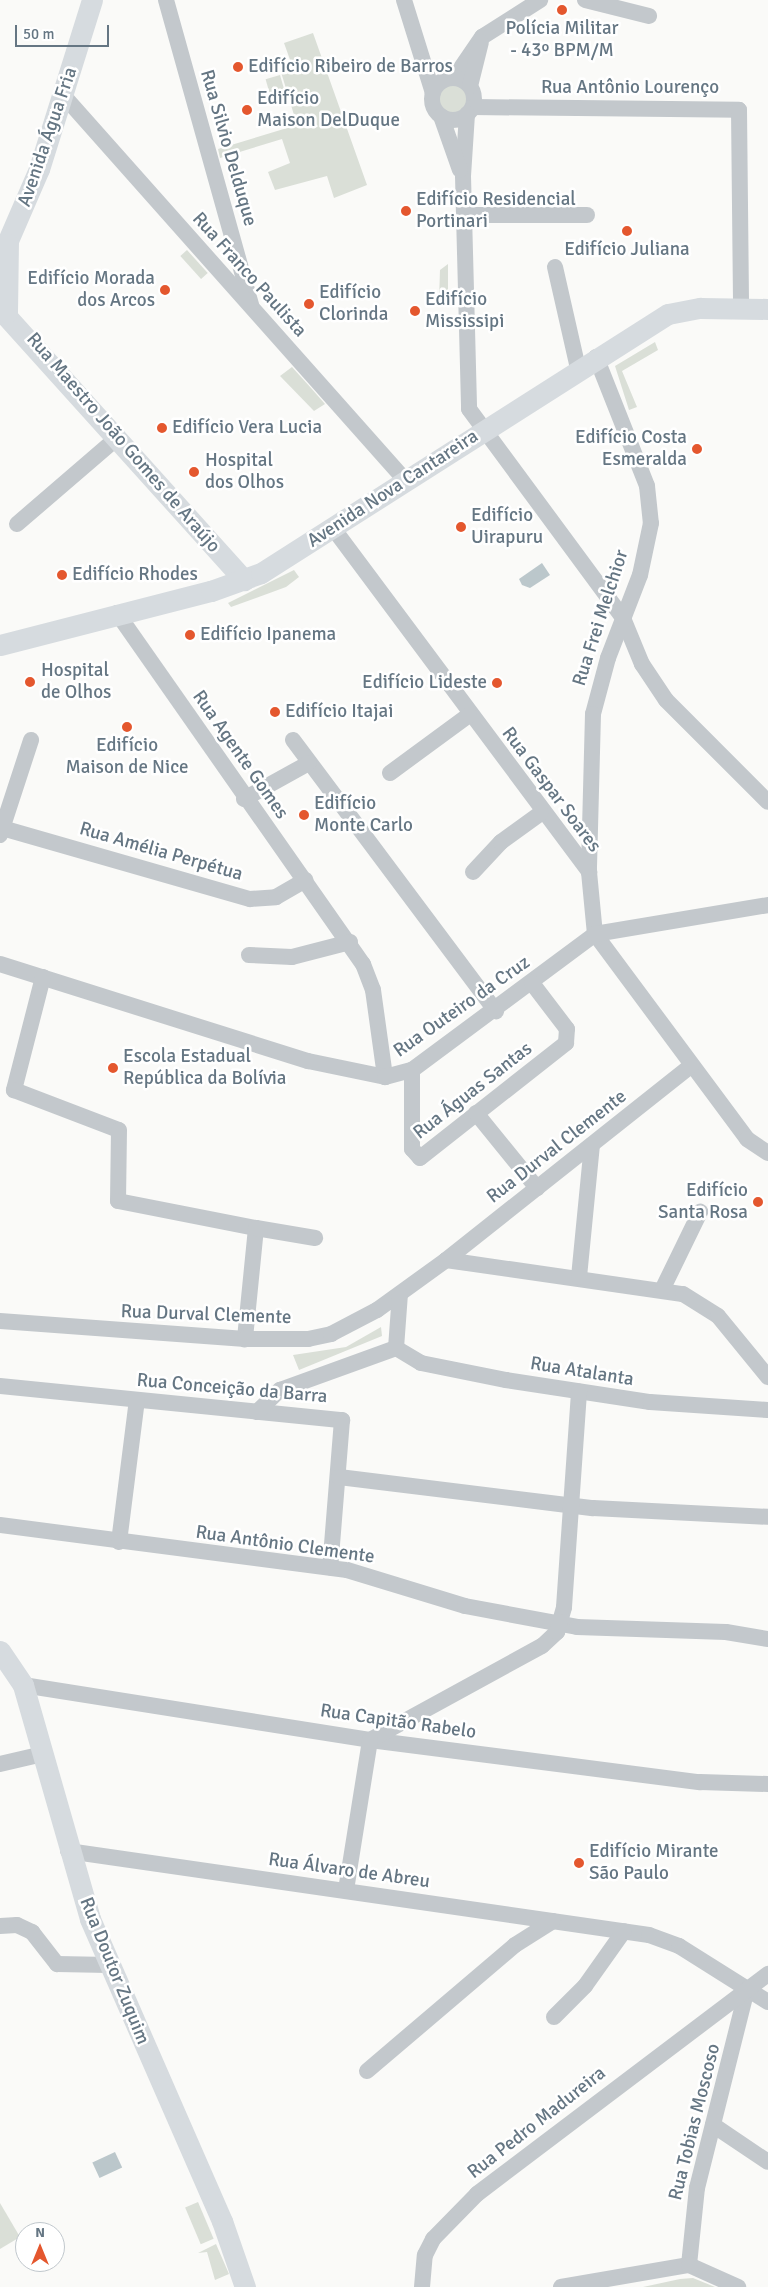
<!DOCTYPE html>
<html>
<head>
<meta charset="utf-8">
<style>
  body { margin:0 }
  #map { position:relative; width:768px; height:2287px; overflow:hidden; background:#fafaf8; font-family:Signika,sans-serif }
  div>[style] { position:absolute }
  .green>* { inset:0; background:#dadfd7; transform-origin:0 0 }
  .round { border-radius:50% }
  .water>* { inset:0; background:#bbc7cb; transform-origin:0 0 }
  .minor>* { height:16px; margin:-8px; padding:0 8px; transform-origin:8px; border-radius:8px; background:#c3c8cc }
  .minor>.ring { margin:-8px; padding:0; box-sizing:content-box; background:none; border:16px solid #c3c8cc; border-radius:50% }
  .major>* { height:21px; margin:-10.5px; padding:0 10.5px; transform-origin:10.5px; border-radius:10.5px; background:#d6dbdf }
  .dots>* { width:14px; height:14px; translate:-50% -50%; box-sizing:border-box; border:2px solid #fff; border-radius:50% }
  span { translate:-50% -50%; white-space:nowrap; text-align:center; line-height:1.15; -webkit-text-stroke:5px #fff; paint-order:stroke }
  .poi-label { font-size:19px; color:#657683 }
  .left { translate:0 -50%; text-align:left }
  .right { translate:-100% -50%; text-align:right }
  .street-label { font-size:19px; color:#657683 }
  .north { position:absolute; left:15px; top:2222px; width:50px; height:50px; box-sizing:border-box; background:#fff; border:1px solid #c1c8cd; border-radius:50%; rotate:0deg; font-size:14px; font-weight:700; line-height:20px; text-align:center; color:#657683 }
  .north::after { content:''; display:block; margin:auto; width:18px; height:22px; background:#e4572e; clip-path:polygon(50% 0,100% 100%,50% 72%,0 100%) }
  .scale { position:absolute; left:15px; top:25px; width:94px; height:22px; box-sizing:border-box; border:2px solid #657683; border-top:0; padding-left:6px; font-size:15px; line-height:18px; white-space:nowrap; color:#657683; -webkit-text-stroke:4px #fff; paint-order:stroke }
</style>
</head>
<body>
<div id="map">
  <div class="green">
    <i style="clip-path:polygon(313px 33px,367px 185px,334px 198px,327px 176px,275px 190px,268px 172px,290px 163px,282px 139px,220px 158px,218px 149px,297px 125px,281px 72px,293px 68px,284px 43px)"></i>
    <i style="left:280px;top:75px;width:25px;height:15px;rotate:74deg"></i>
    <i class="round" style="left:437px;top:83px;width:32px;height:32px"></i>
    <i style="left:187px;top:250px;width:31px;height:9px;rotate:48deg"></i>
    <i style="clip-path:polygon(448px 264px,448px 296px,439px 300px,440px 270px)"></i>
    <i style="clip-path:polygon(655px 342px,658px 350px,622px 371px,637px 407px,629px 410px,615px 366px)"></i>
    <i style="clip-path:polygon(292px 367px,311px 388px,325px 404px,314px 411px,280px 376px)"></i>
    <i style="clip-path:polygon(294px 570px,299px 577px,286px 587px,231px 607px,228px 603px)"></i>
    <i style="clip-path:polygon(381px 1327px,382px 1336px,299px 1370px,293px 1355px,346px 1347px)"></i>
    <i style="left:198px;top:2202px;width:40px;height:14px;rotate:67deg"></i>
    <i style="clip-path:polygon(0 2203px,20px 2237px,0 2249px)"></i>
    <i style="clip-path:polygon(216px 2244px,229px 2274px,215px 2280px,207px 2252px,198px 2253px)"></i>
    <i style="clip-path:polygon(693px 2278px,715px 2287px,643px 2287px,680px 2279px)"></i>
  </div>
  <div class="water">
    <i style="clip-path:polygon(542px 563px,550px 575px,530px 588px,522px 585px,519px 579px)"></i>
    <i style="left:115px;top:2152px;width:17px;height:25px;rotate:65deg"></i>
  </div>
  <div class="minor">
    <i style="left:166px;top:0;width:316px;rotate:74.4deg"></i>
    <i style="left:404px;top:0;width:97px;rotate:72.7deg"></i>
    <i style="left:585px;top:0;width:66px;rotate:14deg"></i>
    <i style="left:454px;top:78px;width:50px;rotate:-55.7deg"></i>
    <i style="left:482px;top:37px;width:69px;rotate:-32.5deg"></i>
    <i class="ring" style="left:432px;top:78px;width:26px;height:26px"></i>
    <i style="left:470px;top:86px;width:45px;rotate:-76deg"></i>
    <i style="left:63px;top:95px;width:516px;rotate:48.38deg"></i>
    <i style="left:473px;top:107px;width:266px;rotate:0.6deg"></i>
    <i style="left:739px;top:110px;width:198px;rotate:89.4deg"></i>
    <i style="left:467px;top:114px;width:62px;rotate:93.7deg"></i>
    <i style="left:463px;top:176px;width:233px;rotate:88.5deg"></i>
    <i style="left:469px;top:409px;width:260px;rotate:53.6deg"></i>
    <i style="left:623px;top:618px;width:50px;rotate:67.6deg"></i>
    <i style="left:642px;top:664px;width:43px;rotate:56.3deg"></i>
    <i style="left:666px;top:700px;width:144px;rotate:45deg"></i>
    <i style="left:441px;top:116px;width:57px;rotate:70.6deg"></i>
    <i style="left:464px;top:215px;width:123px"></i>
    <i style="left:555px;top:267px;width:104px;rotate:77.2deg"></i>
    <i style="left:596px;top:357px;width:139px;rotate:68.4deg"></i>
    <i style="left:647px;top:486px;width:37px;rotate:84deg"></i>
    <i style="left:651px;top:523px;width:53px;rotate:101.9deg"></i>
    <i style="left:640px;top:575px;width:89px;rotate:111.1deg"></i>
    <i style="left:608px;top:658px;width:58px;rotate:105deg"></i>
    <i style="left:593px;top:714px;width:158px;rotate:91.5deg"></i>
    <i style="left:589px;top:872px;width:62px;rotate:84.5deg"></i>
    <i style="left:595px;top:934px;width:255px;rotate:53.4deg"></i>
    <i style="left:747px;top:1139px;width:25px;rotate:34deg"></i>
    <i style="left:17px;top:524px;width:132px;rotate:-40.7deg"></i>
    <i style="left:333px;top:528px;width:429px;rotate:53.3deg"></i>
    <i style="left:117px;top:613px;width:429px;rotate:55deg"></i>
    <i style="left:363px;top:964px;width:28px;rotate:69deg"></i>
    <i style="left:373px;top:990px;width:88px;rotate:82.1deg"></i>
    <i style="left:293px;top:740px;width:339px;rotate:53.2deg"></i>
    <i style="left:390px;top:773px;width:98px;rotate:-36.3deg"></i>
    <i style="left:244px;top:799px;width:74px;rotate:-29deg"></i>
    <i style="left:2px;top:828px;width:258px;rotate:16deg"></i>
    <i style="left:250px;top:899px;width:26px;rotate:-4deg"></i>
    <i style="left:276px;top:897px;width:34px;rotate:-30deg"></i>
    <i style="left:0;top:835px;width:100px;rotate:-71.9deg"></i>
    <i style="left:473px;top:872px;width:41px;rotate:-47deg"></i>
    <i style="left:501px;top:842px;width:49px;rotate:-35.9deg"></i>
    <i style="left:249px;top:955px;width:43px;rotate:2.7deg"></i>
    <i style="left:292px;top:957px;width:60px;rotate:-14.5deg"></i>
    <i style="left:0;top:964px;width:323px;rotate:17.5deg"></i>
    <i style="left:308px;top:1061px;width:79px;rotate:11.7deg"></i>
    <i style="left:385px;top:1077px;width:28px;rotate:-15deg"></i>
    <i style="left:412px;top:1070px;width:228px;rotate:-36.6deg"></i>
    <i style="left:595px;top:934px;width:175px;rotate:-9.5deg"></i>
    <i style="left:43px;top:977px;width:117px;rotate:104.4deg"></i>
    <i style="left:14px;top:1090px;width:112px;rotate:20.9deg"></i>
    <i style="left:119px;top:1130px;width:71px;rotate:90.8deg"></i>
    <i style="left:118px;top:1201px;width:141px;rotate:11.1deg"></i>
    <i style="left:256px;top:1228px;width:112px;rotate:95.7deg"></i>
    <i style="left:412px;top:1070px;width:79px;rotate:90deg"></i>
    <i style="left:412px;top:1149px;width:12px;rotate:48deg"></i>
    <i style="left:420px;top:1158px;width:186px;rotate:-38.2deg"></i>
    <i style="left:566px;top:1043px;width:14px;rotate:-86deg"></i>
    <i style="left:567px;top:1029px;width:58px;rotate:-127.3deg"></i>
    <i style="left:476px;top:1113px;width:97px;rotate:50.9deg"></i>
    <i style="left:256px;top:1228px;width:60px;rotate:9.6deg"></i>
    <i style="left:446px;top:1260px;width:239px;rotate:8.2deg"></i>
    <i style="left:683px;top:1294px;width:41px;rotate:32.2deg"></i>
    <i style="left:718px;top:1316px;width:79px;rotate:50.7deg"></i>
    <i style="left:579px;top:1277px;width:133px;rotate:-84.4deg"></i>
    <i style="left:663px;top:1288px;width:85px;rotate:-64deg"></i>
    <i style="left:0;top:1321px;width:246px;rotate:4.2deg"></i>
    <i style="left:245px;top:1339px;width:63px"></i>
    <i style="left:308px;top:1339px;width:24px;rotate:-12deg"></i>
    <i style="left:331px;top:1334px;width:52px;rotate:-27.6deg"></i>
    <i style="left:377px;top:1310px;width:85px;rotate:-35.9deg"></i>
    <i style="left:446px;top:1260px;width:313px;rotate:-38.4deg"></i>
    <i style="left:396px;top:1348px;width:29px;rotate:31deg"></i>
    <i style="left:421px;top:1363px;width:87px;rotate:11.3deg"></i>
    <i style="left:506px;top:1380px;width:146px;rotate:8.7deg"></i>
    <i style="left:650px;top:1402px;width:118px;rotate:3.9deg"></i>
    <i style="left:0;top:1386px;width:344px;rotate:5.7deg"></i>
    <i style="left:342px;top:1420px;width:148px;rotate:94.6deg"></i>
    <i style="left:257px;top:1412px;width:32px;rotate:-44deg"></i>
    <i style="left:280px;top:1390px;width:123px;rotate:-19.9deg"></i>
    <i style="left:396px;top:1348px;width:54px;rotate:-85.8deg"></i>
    <i style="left:339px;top:1477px;width:256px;rotate:7deg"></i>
    <i style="left:593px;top:1508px;width:175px;rotate:2.9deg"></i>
    <i style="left:0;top:1525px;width:350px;rotate:7.4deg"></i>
    <i style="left:347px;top:1570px;width:123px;rotate:17deg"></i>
    <i style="left:465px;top:1606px;width:114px;rotate:10.6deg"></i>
    <i style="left:577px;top:1627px;width:149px;rotate:1.9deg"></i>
    <i style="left:726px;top:1632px;width:43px;rotate:9.5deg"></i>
    <i style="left:119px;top:1542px;width:143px;rotate:-82.8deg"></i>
    <i style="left:23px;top:1685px;width:351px;rotate:9deg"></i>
    <i style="left:370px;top:1740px;width:333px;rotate:7.3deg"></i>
    <i style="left:700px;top:1782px;width:68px;rotate:1.7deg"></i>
    <i style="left:370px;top:1740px;width:196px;rotate:-28.7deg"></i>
    <i style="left:542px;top:1646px;width:21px;rotate:-43deg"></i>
    <i style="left:557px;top:1632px;width:26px;rotate:-74deg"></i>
    <i style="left:564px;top:1607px;width:216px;rotate:-86deg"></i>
    <i style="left:0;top:1764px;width:44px;rotate:-13.1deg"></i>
    <i style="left:68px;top:1851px;width:587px;rotate:8.23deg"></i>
    <i style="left:649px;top:1935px;width:32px;rotate:20deg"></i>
    <i style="left:679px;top:1946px;width:105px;rotate:32.2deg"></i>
    <i style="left:346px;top:1890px;width:152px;rotate:-80.9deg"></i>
    <i style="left:0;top:1926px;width:17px;rotate:-3deg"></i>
    <i style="left:17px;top:1925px;width:17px;rotate:25deg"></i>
    <i style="left:32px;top:1932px;width:41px;rotate:52deg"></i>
    <i style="left:57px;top:1964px;width:52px;rotate:1.1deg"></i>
    <i style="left:554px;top:2017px;width:44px;rotate:-45deg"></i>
    <i style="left:585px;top:1986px;width:67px;rotate:-54.7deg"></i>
    <i style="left:367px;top:2071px;width:194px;rotate:-40.4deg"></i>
    <i style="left:515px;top:1945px;width:45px;rotate:-32.3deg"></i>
    <i style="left:713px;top:2125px;width:66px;rotate:33.9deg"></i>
    <i style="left:689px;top:2265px;width:77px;rotate:-84.1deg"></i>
    <i style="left:697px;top:2188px;width:205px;rotate:-75.9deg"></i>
    <i style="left:422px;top:2287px;width:32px;rotate:-85deg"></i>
    <i style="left:425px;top:2255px;width:18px;rotate:-63deg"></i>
    <i style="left:433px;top:2239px;width:63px;rotate:-45.6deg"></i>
    <i style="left:477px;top:2194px;width:365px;rotate:-37.1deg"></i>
    <i style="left:561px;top:2287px;width:130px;rotate:-9.8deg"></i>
    <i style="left:689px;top:2265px;width:54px;rotate:24.2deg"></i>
  </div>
  <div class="major">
    <i style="left:0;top:259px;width:98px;rotate:-66.6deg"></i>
    <i style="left:39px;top:169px;width:177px;rotate:-72.6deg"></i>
    <i style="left:0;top:309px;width:365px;rotate:48deg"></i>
    <i style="left:7px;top:312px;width:68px;rotate:-89.2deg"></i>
    <i style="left:0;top:645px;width:218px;rotate:-14.4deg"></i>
    <i style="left:211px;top:591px;width:53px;rotate:-19.8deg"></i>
    <i style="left:261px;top:573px;width:482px;rotate:-32.5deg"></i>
    <i style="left:668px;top:314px;width:33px;rotate:-11deg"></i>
    <i style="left:700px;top:308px;width:68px;rotate:0.8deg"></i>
    <i style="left:0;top:1651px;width:41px;rotate:55.9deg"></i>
    <i style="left:23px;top:1685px;width:243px;rotate:74deg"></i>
    <i style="left:90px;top:1919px;width:330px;rotate:66.4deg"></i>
    <i style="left:222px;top:2221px;width:70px;rotate:70.8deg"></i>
  </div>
  <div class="dots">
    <i style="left:562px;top:10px;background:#e4572e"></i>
    <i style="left:238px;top:67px;background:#e4572e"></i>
    <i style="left:247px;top:110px;background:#e4572e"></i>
    <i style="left:406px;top:211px;background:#e4572e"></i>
    <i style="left:627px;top:231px;background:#e4572e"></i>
    <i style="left:165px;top:290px;background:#e4572e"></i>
    <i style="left:309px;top:304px;background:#e4572e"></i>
    <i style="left:415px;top:311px;background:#e4572e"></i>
    <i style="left:162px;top:428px;background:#e4572e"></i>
    <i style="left:697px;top:449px;background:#e4572e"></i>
    <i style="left:194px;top:472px;background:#e4572e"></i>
    <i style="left:461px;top:527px;background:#e4572e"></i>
    <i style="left:62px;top:575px;background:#e4572e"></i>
    <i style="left:190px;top:635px;background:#e4572e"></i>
    <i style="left:30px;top:682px;background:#e4572e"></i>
    <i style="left:497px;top:683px;background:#e4572e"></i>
    <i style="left:275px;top:712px;background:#e4572e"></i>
    <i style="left:127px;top:727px;background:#e4572e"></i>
    <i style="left:304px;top:815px;background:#e4572e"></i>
    <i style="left:113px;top:1068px;background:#e4572e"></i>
    <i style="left:758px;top:1202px;background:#e4572e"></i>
    <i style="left:579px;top:1863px;background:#e4572e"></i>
  </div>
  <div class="poi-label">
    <span style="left:562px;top:40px">Polícia Militar<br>- 43º BPM/M</span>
    <span class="left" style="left:248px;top:67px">Edifício Ribeiro de Barros</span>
    <span class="left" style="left:257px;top:110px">Edifício<br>Maison DelDuque</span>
    <span class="left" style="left:416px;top:211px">Edifício Residencial<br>Portinari</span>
    <span style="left:627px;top:250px">Edifício Juliana</span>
    <span class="right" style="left:155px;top:290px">Edifício Morada<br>dos Arcos</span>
    <span class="left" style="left:319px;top:304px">Edifício<br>Clorinda</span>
    <span class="left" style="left:425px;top:311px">Edifício<br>Mississipi</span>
    <span class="left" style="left:172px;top:428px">Edifício Vera Lucia</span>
    <span class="right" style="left:687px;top:449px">Edifício Costa<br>Esmeralda</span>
    <span class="left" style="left:205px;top:472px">Hospital<br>dos Olhos</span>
    <span class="left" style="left:471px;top:527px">Edifício<br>Uirapuru</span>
    <span class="left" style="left:72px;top:575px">Edifício Rhodes</span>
    <span class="left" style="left:200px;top:635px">Edifício Ipanema</span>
    <span class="left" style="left:41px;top:682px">Hospital<br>de Olhos</span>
    <span class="right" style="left:487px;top:683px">Edifício Lideste</span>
    <span class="left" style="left:285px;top:712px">Edifício Itajai</span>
    <span style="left:127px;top:757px">Edifício<br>Maison de Nice</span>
    <span class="left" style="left:314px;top:815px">Edifício<br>Monte Carlo</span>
    <span class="left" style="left:123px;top:1068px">Escola Estadual<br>República da Bolívia</span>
    <span class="right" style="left:748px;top:1202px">Edifício<br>Santa Rosa</span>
    <span class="left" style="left:589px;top:1863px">Edifício Mirante<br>São Paulo</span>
  </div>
  <div class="street-label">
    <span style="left:630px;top:88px">Rua Antônio Lourenço</span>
    <span style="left:48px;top:137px;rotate:-71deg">Avenida Água Fria</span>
    <span style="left:228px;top:148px;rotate:74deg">Rua Silvio Delduque</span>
    <span style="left:249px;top:275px;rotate:48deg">Rua Franco Paulista</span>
    <span style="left:123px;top:443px;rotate:49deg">Rua Maestro João Gomes de Araújo</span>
    <span style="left:393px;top:489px;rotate:-33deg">Avenida Nova Cantareira</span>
    <span style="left:601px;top:618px;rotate:-72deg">Rua Frei Melchior</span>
    <span style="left:240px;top:755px;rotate:55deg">Rua Agente Gomes</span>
    <span style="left:551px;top:790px;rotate:53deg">Rua Gaspar Soares</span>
    <span style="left:161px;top:852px;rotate:16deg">Rua Amélia Perpétua</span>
    <span style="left:462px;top:1007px;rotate:-35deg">Rua Outeiro da Cruz</span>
    <span style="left:473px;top:1091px;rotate:-38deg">Rua Águas Santas</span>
    <span style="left:557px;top:1147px;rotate:-38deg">Rua Durval Clemente</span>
    <span style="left:206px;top:1315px;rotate:2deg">Rua Durval Clemente</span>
    <span style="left:582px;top:1372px;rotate:9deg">Rua Atalanta</span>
    <span style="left:232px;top:1389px;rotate:5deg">Rua Conceição da Barra</span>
    <span style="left:285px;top:1545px;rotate:8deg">Rua Antônio Clemente</span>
    <span style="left:398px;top:1722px;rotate:8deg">Rua Capitão Rabelo</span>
    <span style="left:349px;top:1871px;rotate:8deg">Rua Álvaro de Abreu</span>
    <span style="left:114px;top:1971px;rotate:68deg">Rua Doutor Zuquim</span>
    <span style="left:695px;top:2122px;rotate:-76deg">Rua Tobias Moscoso</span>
    <span style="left:537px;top:2123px;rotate:-38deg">Rua Pedro Madureira</span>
  </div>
  <div class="north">N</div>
  <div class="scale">50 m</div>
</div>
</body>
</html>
